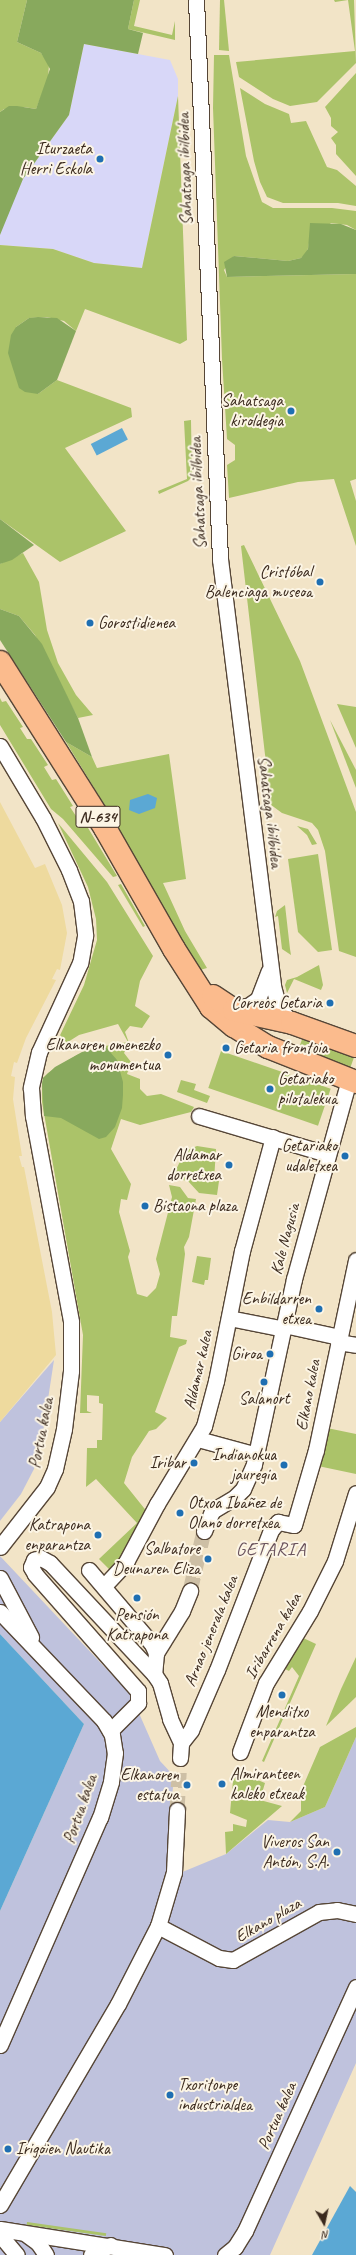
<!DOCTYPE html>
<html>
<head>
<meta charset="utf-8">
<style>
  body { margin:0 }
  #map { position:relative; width:356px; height:2255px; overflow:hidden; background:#f2e4c7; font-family:Caveat,sans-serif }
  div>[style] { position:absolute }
  .built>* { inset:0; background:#d8d7f8 }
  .industrial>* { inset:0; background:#bfc2dd }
  .green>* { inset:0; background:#abc369; transform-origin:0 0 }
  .forest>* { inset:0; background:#88a95d }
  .sand>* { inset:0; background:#eeda9e }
  .water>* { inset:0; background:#5ba8d4; transform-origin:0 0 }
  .street-tunnel>* { height:15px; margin-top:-7.5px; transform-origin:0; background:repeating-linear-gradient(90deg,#cdbfa5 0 15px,transparent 0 23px) }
  .roads { filter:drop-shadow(1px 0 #564637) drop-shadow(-1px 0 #564637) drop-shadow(0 1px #564637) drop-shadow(0 -1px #564637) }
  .street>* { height:15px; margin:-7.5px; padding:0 7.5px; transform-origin:7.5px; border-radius:7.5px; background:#fff }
  .highway>* { height:22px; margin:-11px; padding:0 11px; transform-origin:11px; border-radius:11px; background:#fbbb8d }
  .dots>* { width:11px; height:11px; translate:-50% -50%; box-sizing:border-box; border:2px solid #fcf5e5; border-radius:50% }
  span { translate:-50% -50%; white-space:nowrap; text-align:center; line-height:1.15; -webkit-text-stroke:4px #fcf5e5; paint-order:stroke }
  .shield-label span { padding:1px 3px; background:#fcf5e5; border:1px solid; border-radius:3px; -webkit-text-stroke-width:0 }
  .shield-label { font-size:16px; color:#3b2a1e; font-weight:700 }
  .poi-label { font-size:17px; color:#3b2a1e }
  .right { translate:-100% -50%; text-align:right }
  .left { translate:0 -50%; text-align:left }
  .street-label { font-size:17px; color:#3b2a1e }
  .quarter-label { font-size:19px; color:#6b545e; letter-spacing:1px }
  .north { position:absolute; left:304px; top:2203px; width:40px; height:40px; -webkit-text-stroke:3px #fcf5e5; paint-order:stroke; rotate:171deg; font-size:11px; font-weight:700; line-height:16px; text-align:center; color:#3b2a1e }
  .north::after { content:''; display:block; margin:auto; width:14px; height:18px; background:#3b2a1e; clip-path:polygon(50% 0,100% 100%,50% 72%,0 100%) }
</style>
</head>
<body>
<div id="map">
  <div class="built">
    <i style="clip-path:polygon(84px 44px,170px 60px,178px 79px,178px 96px,142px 268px,94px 263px,53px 249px,0 245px,0 235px,7px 214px,23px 179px,69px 115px)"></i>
  </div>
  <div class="industrial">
    <i style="clip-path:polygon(54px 1360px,43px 1432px,34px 1469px,21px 1494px,0 1521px,0 1422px)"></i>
    <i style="clip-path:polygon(0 1556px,131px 1695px,160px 1761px,174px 1776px,171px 1809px,183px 1810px,184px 1841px,180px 1841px,180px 1873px,226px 1854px,268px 1820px,290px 1822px,325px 1807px,356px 1737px,356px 2063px,270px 2255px,0 2255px,0 1911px,84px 1724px,0 1634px)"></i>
  </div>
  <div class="green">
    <i style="clip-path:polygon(0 0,27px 0,17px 42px,41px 53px,49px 64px,48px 79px,36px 109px,24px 107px,4px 109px,0 112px)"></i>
    <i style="clip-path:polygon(134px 0,140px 0,134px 26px,172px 35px,175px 21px,175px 40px,128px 29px)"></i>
    <i style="clip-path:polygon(220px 0,224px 0,229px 51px,219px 50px)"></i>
    <i style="clip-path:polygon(334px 0,354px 0,356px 63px,317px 102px,290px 106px,273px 99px,239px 77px,236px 62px,355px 51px,348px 0,335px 2px)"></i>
    <i style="clip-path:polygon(214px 55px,229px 55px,246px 156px,262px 202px,273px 208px,332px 208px,356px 211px,356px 230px,347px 225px,331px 223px,309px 243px,307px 253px,301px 258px,288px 261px,234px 256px,224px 270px,227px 277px,356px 274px,356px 479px,350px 481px,356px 501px,356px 546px,334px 479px,298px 482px,229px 498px,227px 465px,235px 460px,235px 445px,227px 439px,222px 359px,213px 108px)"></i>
    <i style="clip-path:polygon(356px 73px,356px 176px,336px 154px,336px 145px,331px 138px,338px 132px,331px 126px,331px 118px,325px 107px)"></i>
    <i style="clip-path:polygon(240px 88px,265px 104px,289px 114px,291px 123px,306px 121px,327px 167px,337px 170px,356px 186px,356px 206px,338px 203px,283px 203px,267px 197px,260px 182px,254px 161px)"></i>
    <i style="clip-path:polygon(178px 96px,187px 340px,180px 344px,85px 309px,76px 331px,64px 321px,47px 317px,29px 318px,16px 327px,38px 394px,57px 380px,131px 408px,132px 417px,65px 448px,126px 531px,60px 562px,0 519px,0 245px,53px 249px,94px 263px,142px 268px)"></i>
    <i style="clip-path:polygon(191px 420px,192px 477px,188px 481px,159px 494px,158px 491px,187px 479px,184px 421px)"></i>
    <i style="clip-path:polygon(244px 545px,300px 661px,356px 812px,356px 957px,339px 951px,325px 851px,318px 830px,312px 823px,282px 813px,263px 799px,270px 798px,241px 546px)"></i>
    <i style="clip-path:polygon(23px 553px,39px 582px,47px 630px,58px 663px,76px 695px,93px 715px,78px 718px,35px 635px,19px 616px,0 609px,0 564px)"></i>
    <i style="clip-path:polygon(0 698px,2px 702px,6px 701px,23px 727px,20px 728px,27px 739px,31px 739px,48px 765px,44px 767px,52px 780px,56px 779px,73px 806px,70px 807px,78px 819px,82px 818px,117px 876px,113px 877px,63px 819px,51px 809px,0 725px)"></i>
    <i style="clip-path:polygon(337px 704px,356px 707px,356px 748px)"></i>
    <i style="clip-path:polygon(330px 720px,356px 770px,356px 788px)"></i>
    <i style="clip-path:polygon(66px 742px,92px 757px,97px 768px,169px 754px,186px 879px,163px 883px,185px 931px,207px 968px,200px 970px,196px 964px,118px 827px)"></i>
    <i style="clip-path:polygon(58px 823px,107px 882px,153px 956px,140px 981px,135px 1006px,150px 1016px,142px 1028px,130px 1026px,125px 1032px,129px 1043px,124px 1053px,131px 1062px,127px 1074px,140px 1079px,140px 1089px,147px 1096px,161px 1094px,194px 1107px,191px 1112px,140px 1125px,121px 1119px,111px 1149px,131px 1184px,127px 1200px,121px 1199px,119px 1212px,130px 1251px,128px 1257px,137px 1294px,147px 1297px,156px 1288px,160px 1274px,156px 1259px,172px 1197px,169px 1185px,180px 1187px,188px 1198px,196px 1199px,189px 1237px,184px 1247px,185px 1254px,177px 1316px,172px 1316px,170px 1337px,187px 1340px,186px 1344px,179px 1347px,155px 1412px,167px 1418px,156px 1429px,149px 1431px,132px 1457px,124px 1483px,148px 1513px,111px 1571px,99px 1559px,137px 1523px,96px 1479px,86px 1487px,87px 1448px,97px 1448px,97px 1440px,102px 1440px,103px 1404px,99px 1403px,99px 1396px,87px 1395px,87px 1411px,92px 1413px,80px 1413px,83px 1335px,42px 1102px,42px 1087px,43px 1078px,48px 1073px,77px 1055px,99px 1047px,128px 1042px,118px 1024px,79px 1035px,52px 1052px,84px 985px,97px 940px,96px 919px,88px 887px)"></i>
    <i style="clip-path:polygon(297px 826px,308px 829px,317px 844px,312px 845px,307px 835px)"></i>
    <i style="clip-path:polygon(318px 854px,332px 950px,318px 952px,298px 932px,288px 859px)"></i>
    <i style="clip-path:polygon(121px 884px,145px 926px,143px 927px,118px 885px)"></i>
    <i style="clip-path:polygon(285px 905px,290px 949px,291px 955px,282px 949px,278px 916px,275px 917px,277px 911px)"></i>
    <i style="clip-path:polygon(319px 965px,323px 985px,321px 990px,294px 979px,287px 993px,285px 985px,287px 980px,297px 977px)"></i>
    <i style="left:304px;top:1034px;width:55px;height:19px;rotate:20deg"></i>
    <i style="left:221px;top:1051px;width:116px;height:39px;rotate:19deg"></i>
    <i style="clip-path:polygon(181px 1080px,196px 1084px,194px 1090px,210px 1096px,207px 1103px,177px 1092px)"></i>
    <i style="clip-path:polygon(197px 1146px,216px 1149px,214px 1181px,219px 1181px,217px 1195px,199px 1193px,188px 1181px,172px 1178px,185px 1151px)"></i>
    <i style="clip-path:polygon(197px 1256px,211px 1258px,208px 1280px,205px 1280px,204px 1285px,192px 1282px)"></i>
    <i style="clip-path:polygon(327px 1428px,356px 1434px,356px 1474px,318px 1466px)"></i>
    <i style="clip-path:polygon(299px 1636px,316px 1644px,264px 1762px,262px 1761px,299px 1676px,292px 1667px,289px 1671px,281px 1667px)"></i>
    <i style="clip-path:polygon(356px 1657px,356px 1697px,326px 1726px,341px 1689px)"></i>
    <i style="clip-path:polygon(356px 1727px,356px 1737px,325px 1807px,290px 1822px,301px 1811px,301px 1791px,320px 1747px)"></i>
    <i style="clip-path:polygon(234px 1770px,265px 1783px,260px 1800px,282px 1806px,226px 1854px,225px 1832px,233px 1831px,233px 1824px,246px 1827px,247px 1820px,230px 1813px)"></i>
    <i style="left:27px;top:2222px;width:80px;height:3px;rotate:8deg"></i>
  </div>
  <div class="forest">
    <i style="clip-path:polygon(27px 0,134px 0,128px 29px,143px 33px,138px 54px,84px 44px,69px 115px,23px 179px,0 235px,0 112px,9px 106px,17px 106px,36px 109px,50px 69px,41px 53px,17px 42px)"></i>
    <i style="clip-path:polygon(310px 223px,341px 224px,356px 230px,356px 274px,227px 277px,224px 262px,234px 256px,288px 261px,301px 258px,308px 249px)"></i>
    <i style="clip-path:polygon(38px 317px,57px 318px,76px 331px,57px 380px,38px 394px,25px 392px,19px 388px,8px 353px,11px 335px,16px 327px,29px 318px)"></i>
    <i style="clip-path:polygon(0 519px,34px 545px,12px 560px,0 564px)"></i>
    <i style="clip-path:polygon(0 609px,19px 616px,42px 644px,78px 718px,92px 757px,66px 742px,0 640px)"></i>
    <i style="clip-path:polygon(105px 1046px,117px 1060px,123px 1082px,123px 1095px,122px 1108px,115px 1127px,106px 1137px,99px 1139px,61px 1118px,44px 1116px,42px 1084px,43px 1078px,55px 1067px,82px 1052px)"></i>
  </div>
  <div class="sand">
    <i style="clip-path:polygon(0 802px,35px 868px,45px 864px,62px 905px,67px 933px,60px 970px,57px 969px,52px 979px,56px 980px,26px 1038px,17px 1063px,14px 1062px,11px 1076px,15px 1077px,13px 1099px,22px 1156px,19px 1156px,22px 1167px,24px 1167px,52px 1312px,56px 1355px,0 1422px)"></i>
  </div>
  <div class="water">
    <i style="left:122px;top:428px;width:13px;height:35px;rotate:63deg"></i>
    <i style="clip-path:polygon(148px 794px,157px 798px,155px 808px,139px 814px,129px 810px,130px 800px)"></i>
    <i style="clip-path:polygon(0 1634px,84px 1724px,0 1911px)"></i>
    <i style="clip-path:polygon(350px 2186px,356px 2192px,356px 2255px,312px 2255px)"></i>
  </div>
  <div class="street-tunnel">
    <i style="left:190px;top:1591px;width:62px;rotate:-76.9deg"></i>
    <i style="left:177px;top:1810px;width:52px;rotate:-86.7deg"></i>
  </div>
  <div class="roads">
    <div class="street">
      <i style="left:196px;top:0;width:560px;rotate:87.54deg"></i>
      <i style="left:220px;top:559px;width:430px;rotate:82.9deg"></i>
      <i style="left:273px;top:986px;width:23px;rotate:75deg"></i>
      <i style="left:279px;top:1008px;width:20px;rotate:49deg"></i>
      <i style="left:0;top:746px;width:84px;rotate:59.2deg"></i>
      <i style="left:43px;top:818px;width:58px;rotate:63.4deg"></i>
      <i style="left:69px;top:870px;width:33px;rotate:69deg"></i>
      <i style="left:81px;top:901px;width:35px;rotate:83deg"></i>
      <i style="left:85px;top:936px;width:27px;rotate:100deg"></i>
      <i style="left:80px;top:963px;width:98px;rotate:114.7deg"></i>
      <i style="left:39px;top:1052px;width:37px;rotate:103deg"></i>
      <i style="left:31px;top:1088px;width:28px;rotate:86deg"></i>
      <i style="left:33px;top:1116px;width:209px;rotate:79.5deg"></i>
      <i style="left:71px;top:1322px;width:49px;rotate:90deg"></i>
      <i style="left:71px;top:1371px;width:58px;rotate:96.9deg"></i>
      <i style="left:64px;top:1429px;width:41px;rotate:102.7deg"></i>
      <i style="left:55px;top:1469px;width:20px;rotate:114deg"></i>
      <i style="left:47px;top:1487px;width:76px;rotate:128.1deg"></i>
      <i style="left:234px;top:1008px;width:14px;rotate:-8deg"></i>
      <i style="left:248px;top:1006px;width:12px;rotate:-35deg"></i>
      <i style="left:258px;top:999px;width:30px;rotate:-69deg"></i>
      <i style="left:199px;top:1116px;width:134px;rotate:16.5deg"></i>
      <i style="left:229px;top:1318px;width:56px;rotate:11.3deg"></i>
      <i style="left:284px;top:1325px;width:56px;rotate:12.3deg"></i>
      <i style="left:338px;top:1342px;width:18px;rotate:9deg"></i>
      <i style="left:198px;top:1439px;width:61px;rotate:15.2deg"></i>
      <i style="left:204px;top:1531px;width:22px;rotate:-68deg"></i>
      <i style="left:212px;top:1511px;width:27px;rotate:-31deg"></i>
      <i style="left:235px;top:1497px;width:11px;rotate:-45deg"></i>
      <i style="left:243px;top:1489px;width:27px;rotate:-66deg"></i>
      <i style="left:254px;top:1464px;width:189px;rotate:-77.8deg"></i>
      <i style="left:294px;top:1279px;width:206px;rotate:-74.6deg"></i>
      <i style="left:89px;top:1570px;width:97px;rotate:49.6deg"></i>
      <i style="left:152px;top:1644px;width:10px;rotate:66deg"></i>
      <i style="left:156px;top:1653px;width:21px;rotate:95deg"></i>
      <i style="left:154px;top:1674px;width:11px;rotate:56deg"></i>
      <i style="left:160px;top:1683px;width:37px;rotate:74deg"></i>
      <i style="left:170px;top:1719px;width:26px;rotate:65deg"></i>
      <i style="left:0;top:1578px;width:67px;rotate:62.3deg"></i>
      <i style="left:104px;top:1586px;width:33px;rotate:-47deg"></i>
      <i style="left:126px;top:1562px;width:66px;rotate:-61.9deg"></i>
      <i style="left:157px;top:1504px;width:91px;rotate:-58.9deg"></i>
      <i style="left:204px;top:1426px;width:47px;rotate:-75.1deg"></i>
      <i style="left:216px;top:1381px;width:133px;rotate:-78.7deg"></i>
      <i style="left:242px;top:1251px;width:118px;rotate:-74.8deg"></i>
      <i style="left:0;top:1612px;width:151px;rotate:46.3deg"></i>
      <i style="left:104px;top:1721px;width:16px;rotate:60deg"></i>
      <i style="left:112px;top:1735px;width:18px;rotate:81deg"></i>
      <i style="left:115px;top:1753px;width:29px;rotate:98deg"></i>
      <i style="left:111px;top:1782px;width:37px;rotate:107deg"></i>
      <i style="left:100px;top:1817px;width:249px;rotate:113.7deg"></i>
      <i style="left:156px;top:1653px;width:49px;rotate:-58.2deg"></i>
      <i style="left:182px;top:1611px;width:22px;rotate:-68deg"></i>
      <i style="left:110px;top:1731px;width:40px;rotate:-45deg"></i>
      <i style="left:138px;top:1703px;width:12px;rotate:-90deg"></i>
      <i style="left:138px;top:1691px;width:156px;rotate:-131.4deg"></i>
      <i style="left:35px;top:1574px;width:8px;rotate:-120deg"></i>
      <i style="left:31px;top:1567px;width:8px;rotate:-67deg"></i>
      <i style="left:34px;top:1560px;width:7px;rotate:-16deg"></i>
      <i style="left:41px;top:1558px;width:10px;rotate:29deg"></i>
      <i style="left:50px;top:1563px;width:152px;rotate:46.9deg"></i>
      <i style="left:240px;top:1752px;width:74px;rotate:-69.4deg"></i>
      <i style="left:266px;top:1683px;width:84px;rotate:-58.6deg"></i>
      <i style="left:310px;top:1611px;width:56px;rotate:-63.4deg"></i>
      <i style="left:335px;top:1561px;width:71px;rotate:-72.8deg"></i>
      <i style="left:180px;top:1758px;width:15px;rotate:-86deg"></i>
      <i style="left:181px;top:1743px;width:16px;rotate:-52deg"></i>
      <i style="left:191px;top:1730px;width:65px;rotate:-66.6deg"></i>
      <i style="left:217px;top:1670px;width:150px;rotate:-68.9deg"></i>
      <i style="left:271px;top:1530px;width:11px;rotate:-49deg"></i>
      <i style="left:278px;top:1522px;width:16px;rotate:11deg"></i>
      <i style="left:294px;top:1525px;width:78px;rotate:-73.7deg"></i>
      <i style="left:316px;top:1450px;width:194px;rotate:-78.1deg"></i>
      <i style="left:158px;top:1926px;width:69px;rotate:27.7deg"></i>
      <i style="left:219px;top:1958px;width:14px;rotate:8deg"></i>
      <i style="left:233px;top:1960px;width:98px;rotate:-29.2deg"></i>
      <i style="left:319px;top:1912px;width:18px;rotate:-6deg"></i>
      <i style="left:337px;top:1910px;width:19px;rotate:12deg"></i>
      <i style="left:0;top:2205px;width:233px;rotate:-59.6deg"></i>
      <i style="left:118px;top:2004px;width:88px;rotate:-62.9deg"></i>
      <i style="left:158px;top:1926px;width:56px;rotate:-73.5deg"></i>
      <i style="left:174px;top:1872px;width:62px;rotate:-87.2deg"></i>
      <i style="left:0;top:2229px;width:167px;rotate:9deg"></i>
      <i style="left:0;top:2235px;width:26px;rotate:50deg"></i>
      <i style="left:27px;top:2235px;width:14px;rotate:36deg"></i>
      <i style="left:38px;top:2243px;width:14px;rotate:56deg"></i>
      <i style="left:91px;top:2255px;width:22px;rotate:-27deg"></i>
      <i style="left:225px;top:2255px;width:13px;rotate:-39deg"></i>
      <i style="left:235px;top:2247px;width:19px;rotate:-58deg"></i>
      <i style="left:245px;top:2231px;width:268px;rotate:-65.5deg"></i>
    </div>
    <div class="highway">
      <i style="left:0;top:662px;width:196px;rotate:57.7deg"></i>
      <i style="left:105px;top:828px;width:139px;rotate:60.3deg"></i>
      <i style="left:174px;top:949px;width:69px;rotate:57.5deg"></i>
      <i style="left:211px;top:1007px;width:30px;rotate:40deg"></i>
      <i style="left:234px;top:1026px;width:40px;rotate:32deg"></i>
      <i style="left:268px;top:1047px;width:95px;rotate:21.7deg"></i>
      <i style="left:213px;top:996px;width:25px;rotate:34deg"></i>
      <i style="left:234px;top:1010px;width:59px;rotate:12.6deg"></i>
      <i style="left:292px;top:1023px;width:68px;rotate:19.8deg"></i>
    </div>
  </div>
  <div class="dots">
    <i style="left:100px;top:159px;background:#1f6fb2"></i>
    <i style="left:291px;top:411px;background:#1f6fb2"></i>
    <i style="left:320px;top:582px;background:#1f6fb2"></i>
    <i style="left:90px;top:623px;background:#1f6fb2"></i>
    <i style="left:330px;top:1003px;background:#1f6fb2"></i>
    <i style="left:226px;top:1048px;background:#1f6fb2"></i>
    <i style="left:168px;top:1055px;background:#1f6fb2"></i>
    <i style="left:270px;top:1089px;background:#1f6fb2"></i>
    <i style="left:345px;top:1156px;background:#1f6fb2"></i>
    <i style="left:229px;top:1165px;background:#1f6fb2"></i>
    <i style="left:145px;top:1206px;background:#1f6fb2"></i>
    <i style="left:319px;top:1309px;background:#1f6fb2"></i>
    <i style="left:270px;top:1354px;background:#1f6fb2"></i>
    <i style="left:264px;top:1382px;background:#1f6fb2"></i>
    <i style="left:194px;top:1463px;background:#1f6fb2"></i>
    <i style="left:284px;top:1465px;background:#1f6fb2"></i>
    <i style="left:180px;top:1513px;background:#1f6fb2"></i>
    <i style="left:98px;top:1535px;background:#1f6fb2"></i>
    <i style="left:208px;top:1559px;background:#1f6fb2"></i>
    <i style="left:137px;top:1598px;background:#1f6fb2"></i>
    <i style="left:282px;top:1695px;background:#1f6fb2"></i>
    <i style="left:222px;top:1784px;background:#1f6fb2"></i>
    <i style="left:187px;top:1785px;background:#1f6fb2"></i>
    <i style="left:337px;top:1852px;background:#1f6fb2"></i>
    <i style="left:170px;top:2095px;background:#1f6fb2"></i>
    <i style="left:8px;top:2149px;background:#1f6fb2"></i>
  </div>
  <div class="shield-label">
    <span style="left:98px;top:817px">N-634</span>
  </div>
  <div class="poi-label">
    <span class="right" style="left:92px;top:159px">Iturzaeta<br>Herri Eskola</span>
    <span class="right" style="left:283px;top:411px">Sahatsaga<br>kiroldegia</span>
    <span class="right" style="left:312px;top:582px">Cristóbal<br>Balenciaga museoa</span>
    <span class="left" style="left:98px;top:623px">Gorostidienea</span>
    <span class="right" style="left:322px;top:1003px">Correos Getaria</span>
    <span class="right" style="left:160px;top:1055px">Elkanoren omenezko<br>monumentua</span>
    <span class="left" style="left:234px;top:1048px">Getaria frontoia</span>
    <span class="left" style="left:278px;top:1089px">Getariako<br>pilotalekua</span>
    <span class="right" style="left:337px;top:1156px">Getariako<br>udaletxea</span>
    <span class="right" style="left:221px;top:1165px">Aldamar<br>dorretxea</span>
    <span class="left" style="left:153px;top:1206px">Bistaona plaza</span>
    <span class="right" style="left:311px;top:1309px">Enbildarren<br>etxea</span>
    <span class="right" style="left:262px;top:1354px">Giroa</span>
    <span style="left:264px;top:1399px">Salanort</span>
    <span class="right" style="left:276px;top:1465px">Indianokua<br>jauregia</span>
    <span class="right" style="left:186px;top:1463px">Iribar</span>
    <span class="left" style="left:188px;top:1513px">Otxoa Ibañez de<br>Olano dorretxea</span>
    <span class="right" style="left:90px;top:1535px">Katrapona<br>enparantza</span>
    <span class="right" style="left:200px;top:1559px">Salbatore<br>Deunaren Eliza</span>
    <span style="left:137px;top:1625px">Pensión<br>Katrapona</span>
    <span style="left:282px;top:1722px">Menditxo<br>enparantza</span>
    <span class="left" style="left:230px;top:1784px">Almiranteen<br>kaleko etxeak</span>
    <span class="right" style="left:179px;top:1785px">Elkanoren<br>estatua</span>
    <span class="right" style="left:329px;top:1852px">Viveros San<br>Antón, S.A.</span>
    <span class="left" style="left:178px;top:2095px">Txoritonpe<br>industrialdea</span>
    <span class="left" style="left:16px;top:2149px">Irigoien Nautika</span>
  </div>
  <div class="street-label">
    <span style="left:185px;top:169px;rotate:-92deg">Sahatsaga ibilbidea</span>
    <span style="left:198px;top:493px;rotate:-93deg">Sahatsaga ibilbidea</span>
    <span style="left:270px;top:812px;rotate:83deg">Sahatsaga ibilbidea</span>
    <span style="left:285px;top:1239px;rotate:-75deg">Kale Nagusia</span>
    <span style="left:198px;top:1370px;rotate:-77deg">Aldamar kalea</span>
    <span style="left:308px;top:1395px;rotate:-79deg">Elkano kalea</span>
    <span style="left:41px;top:1433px;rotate:-79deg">Portua kalea</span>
    <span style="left:211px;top:1631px;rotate:-68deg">Arnao jenerala kalea</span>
    <span style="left:273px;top:1636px;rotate:-60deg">Iribarrena kalea</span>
    <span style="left:80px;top:1809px;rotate:-71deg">Portua kalea</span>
    <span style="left:268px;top:1920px;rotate:-30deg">Elkano plaza</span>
    <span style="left:277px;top:2116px;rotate:-66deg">Portua kalea</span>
  </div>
  <div class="quarter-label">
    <span style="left:271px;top:1550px">GETARIA</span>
  </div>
  <div class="north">N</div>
</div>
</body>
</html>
